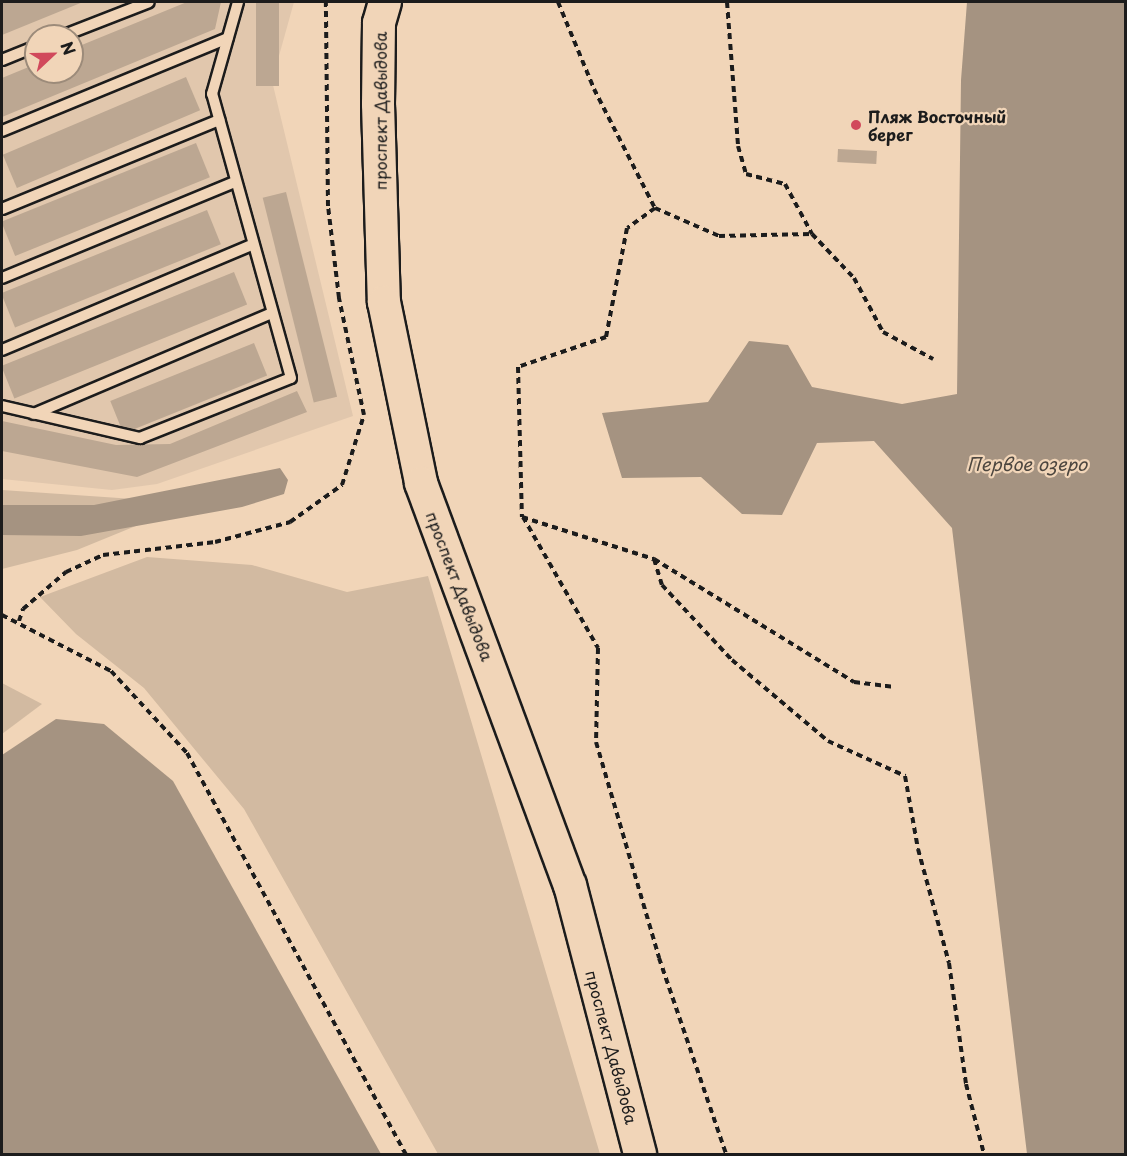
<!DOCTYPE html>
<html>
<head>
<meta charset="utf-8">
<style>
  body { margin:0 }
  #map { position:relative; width:1127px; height:1156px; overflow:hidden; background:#f1d5b8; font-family:"Playpen Sans",sans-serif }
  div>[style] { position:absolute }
  .built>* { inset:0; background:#e1c7ad }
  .green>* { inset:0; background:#d2baa1 }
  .water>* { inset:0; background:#a59381 }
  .building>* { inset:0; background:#bca792; transform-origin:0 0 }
  .path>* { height:4px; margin-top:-2px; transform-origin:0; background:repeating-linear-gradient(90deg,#1c1c1c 0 6px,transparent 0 10.5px) }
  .roads { filter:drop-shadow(2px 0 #1c1c1c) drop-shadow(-2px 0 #1c1c1c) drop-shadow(0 2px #1c1c1c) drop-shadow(0 -2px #1c1c1c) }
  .lane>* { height:10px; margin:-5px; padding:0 5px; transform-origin:5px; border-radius:5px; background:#f1d5b8 }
  .secondary>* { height:32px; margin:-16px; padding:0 16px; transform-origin:16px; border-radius:16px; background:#f1d5b8 }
  .dots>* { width:16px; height:16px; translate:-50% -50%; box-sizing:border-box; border:3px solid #f1d5b8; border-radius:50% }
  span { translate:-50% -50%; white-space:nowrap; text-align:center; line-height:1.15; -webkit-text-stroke:4.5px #f1d5b8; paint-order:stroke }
  .street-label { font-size:16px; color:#1c1c1c }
  .poi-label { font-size:16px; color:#1c1c1c; font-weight:700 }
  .left { translate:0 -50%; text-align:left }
  .water-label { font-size:18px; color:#4c463f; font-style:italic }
  .frame { position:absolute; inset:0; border:3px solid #1c1c1c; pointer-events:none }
  .north { position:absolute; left:24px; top:24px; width:60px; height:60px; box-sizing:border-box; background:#f1d5b8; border:2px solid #9c8b7a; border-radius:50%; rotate:68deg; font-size:16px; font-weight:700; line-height:24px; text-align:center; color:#1c1c1c }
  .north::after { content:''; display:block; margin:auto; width:21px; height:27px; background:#d1495b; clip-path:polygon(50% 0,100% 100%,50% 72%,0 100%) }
</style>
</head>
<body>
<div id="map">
  <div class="built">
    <i style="clip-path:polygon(evenodd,2px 2px,294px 2px,272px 81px,353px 416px,157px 484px,112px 490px,2px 479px,2px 2px,36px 36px,72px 36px,72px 72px,36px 72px,36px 36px)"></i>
  </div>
  <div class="green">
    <i style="clip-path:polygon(2px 490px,192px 503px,77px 550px,2px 569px)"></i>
    <i style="clip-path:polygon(147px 557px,252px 565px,347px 592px,428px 576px,600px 1154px,438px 1154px,244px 809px,144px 688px,76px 634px,40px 597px)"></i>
    <i style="clip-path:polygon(2px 683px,42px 704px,2px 734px)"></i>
  </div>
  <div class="water">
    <i style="clip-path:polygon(967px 2px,1125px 2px,1125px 1154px,1027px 1154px,952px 528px,874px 441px,817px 443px,782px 515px,742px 514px,701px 477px,622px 478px,602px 413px,708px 402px,749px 341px,788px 345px,812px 387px,902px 404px,957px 394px,961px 80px)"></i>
    <i style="clip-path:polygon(280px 468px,288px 480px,284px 494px,242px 507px,81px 536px,2px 535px,2px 505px,94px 505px)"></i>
    <i style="clip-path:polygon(56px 719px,104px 724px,173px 781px,381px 1154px,2px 1154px,2px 755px)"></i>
  </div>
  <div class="building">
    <i style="clip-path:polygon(2px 2px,83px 2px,2px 35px)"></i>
    <i style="clip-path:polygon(187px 2px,221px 2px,215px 29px,2px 117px,2px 78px,36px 64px,36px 72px,72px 72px,72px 49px)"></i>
    <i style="left:256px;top:2px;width:23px;height:84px"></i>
    <i style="left:186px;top:77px;width:36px;height:199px;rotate:67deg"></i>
    <i style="left:196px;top:143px;width:37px;height:210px;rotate:68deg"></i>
    <i style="left:838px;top:149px;width:39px;height:13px;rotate:3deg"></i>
    <i style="left:286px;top:192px;width:211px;height:24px;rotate:76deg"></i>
    <i style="left:207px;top:210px;width:37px;height:222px;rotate:68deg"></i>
    <i style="left:234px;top:272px;width:35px;height:251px;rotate:68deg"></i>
    <i style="left:254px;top:343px;width:35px;height:155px;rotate:68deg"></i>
    <i style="clip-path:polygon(297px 391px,307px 412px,137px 477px,2px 451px,2px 421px,116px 445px,170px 444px)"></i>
  </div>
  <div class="path">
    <i style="left:558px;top:2px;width:94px;rotate:67.5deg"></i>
    <i style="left:594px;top:89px;width:134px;rotate:62.9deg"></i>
    <i style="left:655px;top:208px;width:34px;rotate:144deg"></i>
    <i style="left:627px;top:228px;width:111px;rotate:100.9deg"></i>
    <i style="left:606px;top:337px;width:93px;rotate:161.2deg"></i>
    <i style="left:518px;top:367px;width:150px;rotate:88.5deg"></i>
    <i style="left:522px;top:517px;width:139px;rotate:17.7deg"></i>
    <i style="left:654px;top:559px;width:235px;rotate:31.6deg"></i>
    <i style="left:854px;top:682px;width:41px;rotate:7deg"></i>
    <i style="left:727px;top:2px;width:144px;rotate:85.6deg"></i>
    <i style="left:738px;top:146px;width:29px;rotate:74deg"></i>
    <i style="left:746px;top:174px;width:40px;rotate:14.4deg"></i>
    <i style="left:785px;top:184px;width:57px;rotate:61.6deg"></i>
    <i style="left:812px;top:234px;width:61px;rotate:46.3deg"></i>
    <i style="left:854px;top:278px;width:61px;rotate:61.8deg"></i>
    <i style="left:883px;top:332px;width:57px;rotate:28.4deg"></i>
    <i style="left:655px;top:208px;width:70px;rotate:23.6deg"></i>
    <i style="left:719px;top:236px;width:93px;rotate:-1.2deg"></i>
    <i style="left:523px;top:517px;width:151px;rotate:60.2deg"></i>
    <i style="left:598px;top:648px;width:94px;rotate:91.2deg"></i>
    <i style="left:596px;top:742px;width:225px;rotate:73.7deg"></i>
    <i style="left:659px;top:958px;width:207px;rotate:71.1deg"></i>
    <i style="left:654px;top:559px;width:27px;rotate:73deg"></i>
    <i style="left:662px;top:585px;width:103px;rotate:47deg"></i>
    <i style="left:732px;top:660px;width:126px;rotate:40.2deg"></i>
    <i style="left:828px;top:741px;width:85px;rotate:24.4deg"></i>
    <i style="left:905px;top:776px;width:74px;rotate:79.9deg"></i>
    <i style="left:918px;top:849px;width:118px;rotate:74.8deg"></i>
    <i style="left:949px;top:963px;width:122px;rotate:82deg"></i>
    <i style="left:966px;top:1084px;width:72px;rotate:75.6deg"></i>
    <i style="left:2px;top:615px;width:123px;rotate:27.2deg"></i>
    <i style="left:111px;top:671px;width:112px;rotate:47.2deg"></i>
    <i style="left:187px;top:753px;width:457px;rotate:61.4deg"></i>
    <i style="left:19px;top:621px;width:13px;rotate:-72deg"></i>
    <i style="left:23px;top:609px;width:57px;rotate:-40.7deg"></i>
    <i style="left:66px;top:572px;width:41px;rotate:-24.7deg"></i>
    <i style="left:103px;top:555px;width:113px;rotate:-6.6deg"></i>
    <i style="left:215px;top:542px;width:78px;rotate:-14.9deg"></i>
    <i style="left:290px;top:522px;width:64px;rotate:-35.4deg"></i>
    <i style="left:342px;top:485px;width:73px;rotate:-72.6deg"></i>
    <i style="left:364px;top:415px;width:120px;rotate:-102.1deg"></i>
    <i style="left:339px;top:298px;width:93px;rotate:-96.8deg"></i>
    <i style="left:328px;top:206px;width:204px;rotate:-90.6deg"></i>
  </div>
  <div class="roads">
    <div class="lane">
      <i style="left:62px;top:36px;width:93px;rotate:-21.3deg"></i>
      <i style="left:2px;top:60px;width:37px;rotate:-22deg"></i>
      <i style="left:2px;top:131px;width:244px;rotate:-22.4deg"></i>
      <i style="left:2px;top:209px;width:235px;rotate:-22.3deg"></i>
      <i style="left:2px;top:278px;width:252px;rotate:-22.4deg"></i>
      <i style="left:2px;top:350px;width:271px;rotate:-22.8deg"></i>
      <i style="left:2px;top:406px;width:142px;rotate:13.1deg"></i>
      <i style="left:140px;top:438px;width:162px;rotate:-21.7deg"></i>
      <i style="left:291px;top:378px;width:295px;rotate:-105.5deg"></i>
      <i style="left:212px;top:94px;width:96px;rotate:-74.2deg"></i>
      <i style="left:34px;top:414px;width:256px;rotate:-23deg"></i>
    </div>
    <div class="secondary">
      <i style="left:385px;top:2px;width:22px;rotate:106deg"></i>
      <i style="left:379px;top:23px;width:81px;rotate:90.7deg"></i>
      <i style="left:378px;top:104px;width:198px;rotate:88.3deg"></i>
      <i style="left:384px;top:302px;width:185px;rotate:78.4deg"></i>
      <i style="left:421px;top:483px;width:429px;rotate:69.7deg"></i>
      <i style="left:570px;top:885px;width:278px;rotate:75.4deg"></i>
    </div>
  </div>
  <div class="dots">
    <i style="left:856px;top:125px;background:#d1495b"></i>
  </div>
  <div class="street-label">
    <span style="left:380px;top:111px;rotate:-90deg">проспект Давыдова</span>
    <span style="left:460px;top:586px;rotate:69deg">проспект Давыдова</span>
    <span style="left:612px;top:1047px;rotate:75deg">проспект Давыдова</span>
  </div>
  <div class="poi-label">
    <span class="left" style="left:868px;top:125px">Пляж Восточный<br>берег</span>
  </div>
  <div class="water-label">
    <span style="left:1027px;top:464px">Первое озеро</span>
  </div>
  <div class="frame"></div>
  <div class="north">N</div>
</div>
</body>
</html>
